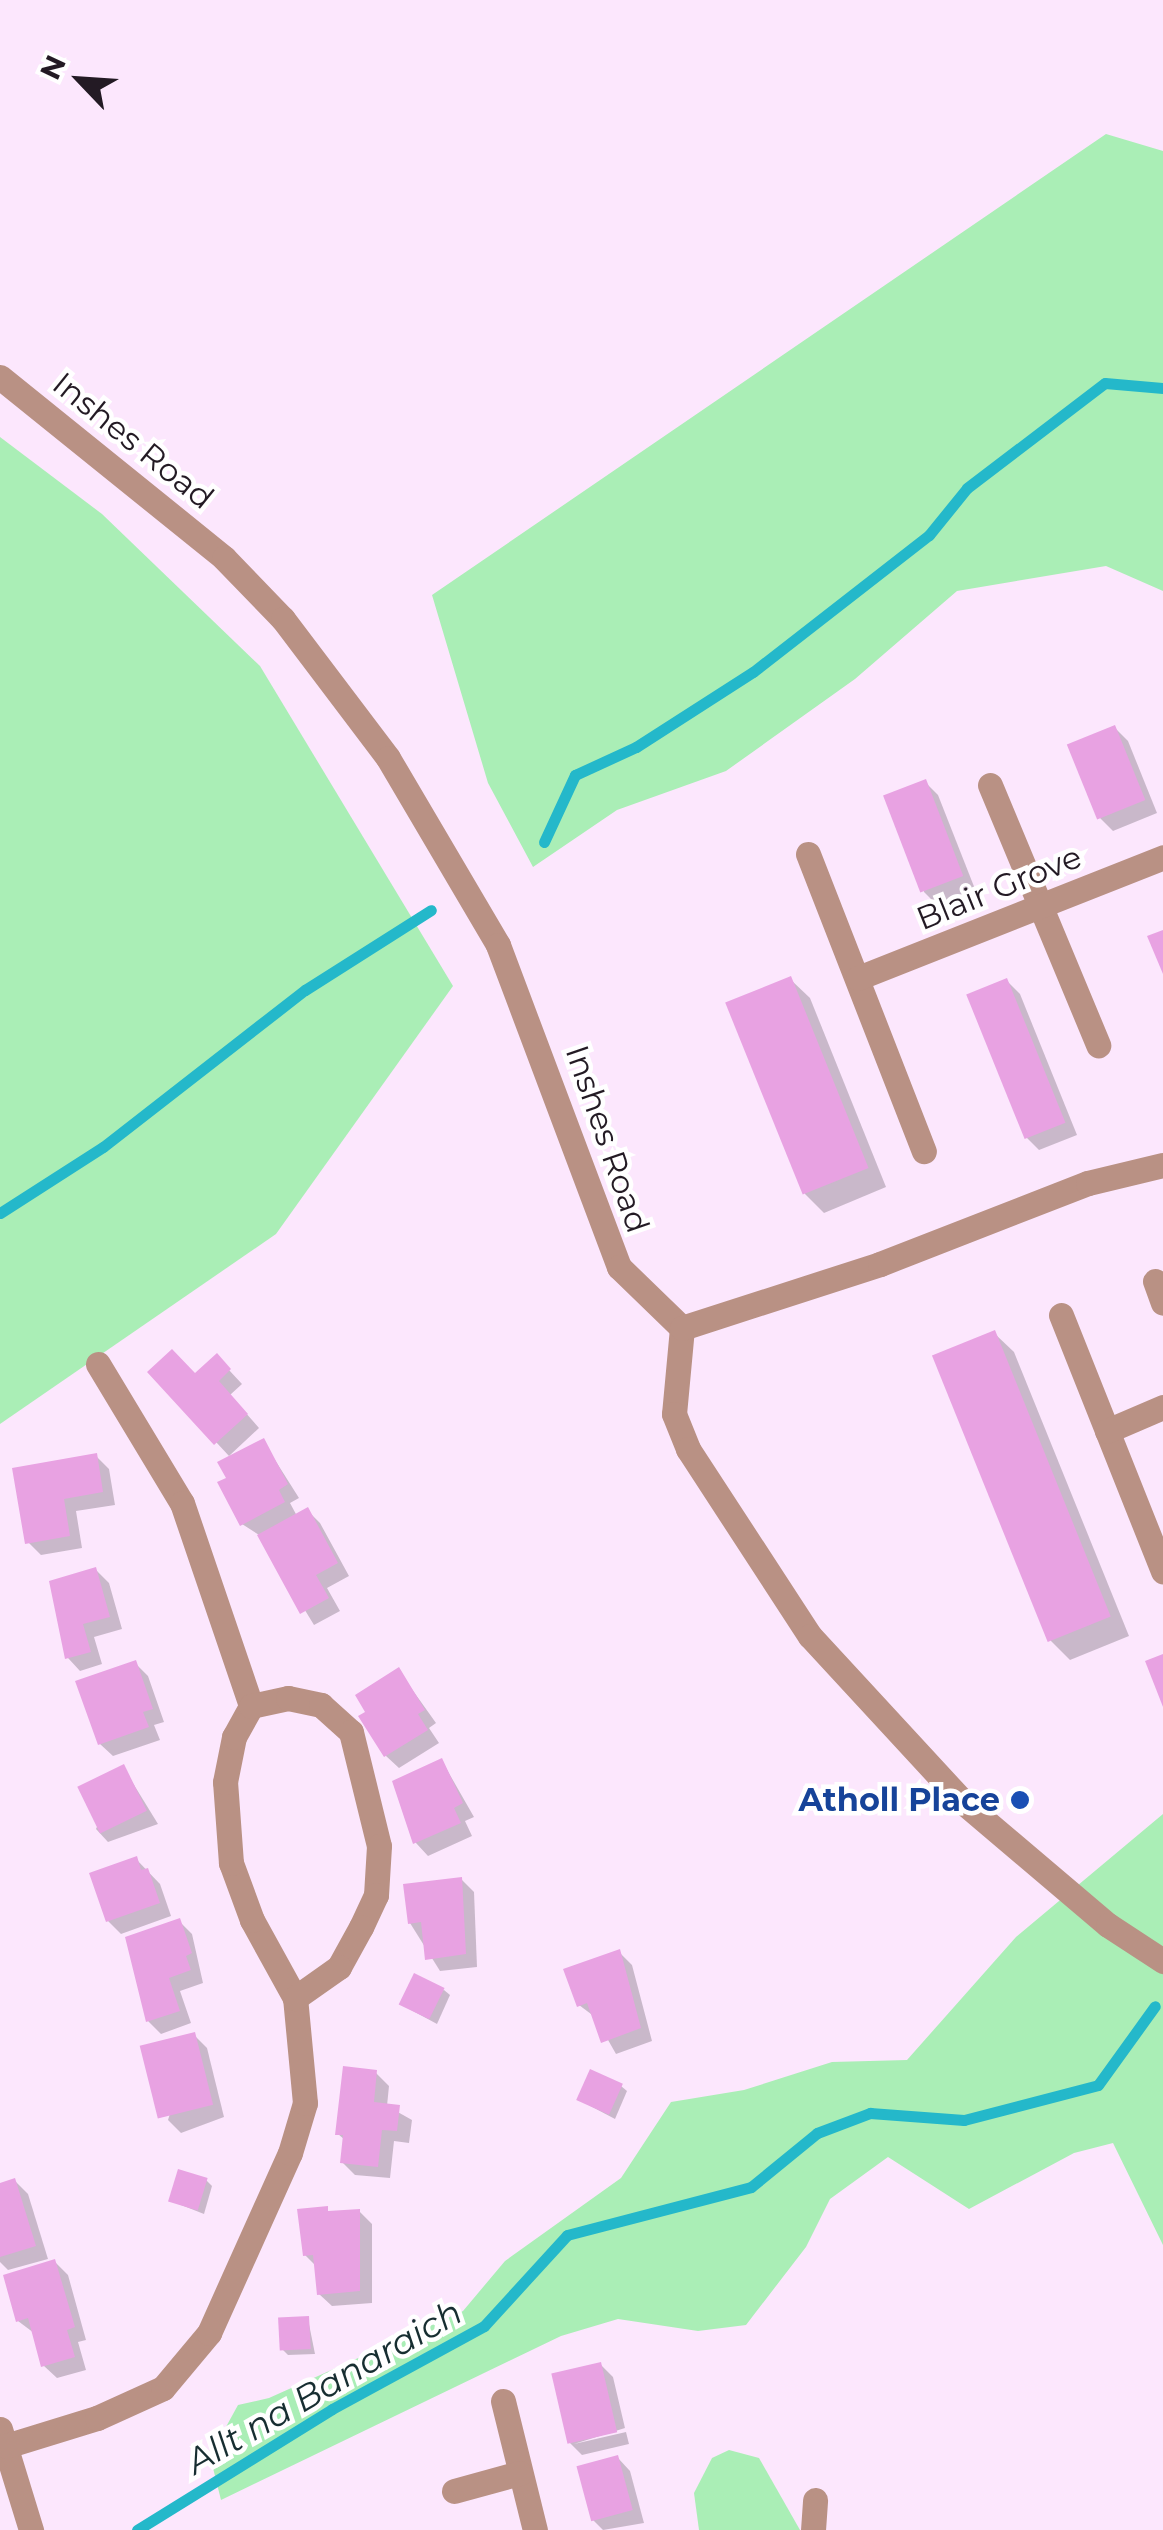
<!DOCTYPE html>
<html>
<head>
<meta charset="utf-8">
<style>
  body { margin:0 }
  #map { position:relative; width:1163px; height:2530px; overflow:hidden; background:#fce7fd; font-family:Montserrat,sans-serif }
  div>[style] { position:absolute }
  .green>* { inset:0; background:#aaeeb6 }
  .shadow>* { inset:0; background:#0003 }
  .stream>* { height:11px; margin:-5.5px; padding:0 5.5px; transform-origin:5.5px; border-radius:5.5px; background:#24b8ca }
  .building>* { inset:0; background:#e8a2e2; transform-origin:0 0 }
  .minor>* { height:25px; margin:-12.5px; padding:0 12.5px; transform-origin:12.5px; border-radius:12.5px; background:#b99184 }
  .dots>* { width:28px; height:28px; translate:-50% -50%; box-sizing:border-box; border:5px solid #fff; border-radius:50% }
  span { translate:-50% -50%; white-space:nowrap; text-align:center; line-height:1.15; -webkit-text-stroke:9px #fff; paint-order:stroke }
  .street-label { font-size:32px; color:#231a24 }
  .transit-label { font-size:32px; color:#164399; font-weight:700 }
  .right { translate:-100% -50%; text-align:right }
  .water-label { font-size:35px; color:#172e31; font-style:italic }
  .north { position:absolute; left:30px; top:30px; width:100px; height:100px; -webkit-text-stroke:8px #fff; paint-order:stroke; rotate:295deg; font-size:28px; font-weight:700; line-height:40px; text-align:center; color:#231a24 }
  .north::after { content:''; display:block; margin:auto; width:35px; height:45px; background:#231a24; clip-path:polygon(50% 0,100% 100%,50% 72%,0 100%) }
</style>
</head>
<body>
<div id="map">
  <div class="green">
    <i style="clip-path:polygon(1106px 134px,1163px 151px,1163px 591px,1106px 566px,957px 591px,855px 679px,726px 771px,617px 810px,533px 867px,488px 783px,432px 595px)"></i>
    <i style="clip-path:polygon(0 437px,102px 514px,260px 666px,453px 986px,276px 1234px,0 1424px)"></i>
    <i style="clip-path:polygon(1163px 1814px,1163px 2245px,1113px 2143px,1074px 2153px,969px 2209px,888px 2157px,830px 2199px,806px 2247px,746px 2325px,698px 2331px,618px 2319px,561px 2336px,221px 2500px,210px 2456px,238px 2405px,269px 2398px,463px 2311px,505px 2261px,621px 2178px,671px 2102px,744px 2090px,832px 2062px,907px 2060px,1016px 1937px)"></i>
    <i style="clip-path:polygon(729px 2450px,759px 2458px,800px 2530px,699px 2530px,694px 2493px,712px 2458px)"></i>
  </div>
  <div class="shadow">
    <i style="clip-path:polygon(1115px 728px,1128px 741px,1157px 813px,1113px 831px,1100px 818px)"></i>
    <i style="clip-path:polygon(925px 782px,938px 795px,975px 889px,937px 905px,924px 892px)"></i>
    <i style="clip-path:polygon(790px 979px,810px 998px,886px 1187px,824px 1213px,805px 1194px)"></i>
    <i style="clip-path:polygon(1007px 981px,1020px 994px,1077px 1135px,1039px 1150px,1026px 1137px)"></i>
    <i style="clip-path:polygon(994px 1333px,1014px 1352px,1129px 1636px,1070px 1660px,1051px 1641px)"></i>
    <i style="clip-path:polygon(216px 1356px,242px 1384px,230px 1395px,259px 1428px,229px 1456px,151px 1372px,195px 1376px)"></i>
    <i style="clip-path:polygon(263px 1441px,299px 1498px,290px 1503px,297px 1516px,307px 1510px,320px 1523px,349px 1576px,327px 1588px,340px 1611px,314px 1625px,259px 1535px,242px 1524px,229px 1479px)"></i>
    <i style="clip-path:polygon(96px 1456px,109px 1469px,115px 1505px,76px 1511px,82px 1548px,41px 1555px,28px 1542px)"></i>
    <i style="clip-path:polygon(96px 1570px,109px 1583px,122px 1629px,94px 1637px,102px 1664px,80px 1671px,68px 1658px)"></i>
    <i style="clip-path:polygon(135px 1663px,148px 1676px,164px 1722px,154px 1725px,160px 1740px,113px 1756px,100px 1744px)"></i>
    <i style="clip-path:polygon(399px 1671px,436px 1723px,429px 1728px,439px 1743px,399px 1768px,386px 1756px)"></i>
    <i style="clip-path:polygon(442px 1761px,474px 1817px,465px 1821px,472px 1836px,428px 1856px,416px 1843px,395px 1783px)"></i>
    <i style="clip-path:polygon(123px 1767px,158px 1824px,108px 1842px,96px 1829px)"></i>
    <i style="clip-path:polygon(136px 1859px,160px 1884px,171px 1916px,121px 1934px,108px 1921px)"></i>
    <i style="clip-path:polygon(461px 1879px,474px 1892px,477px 1967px,440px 1971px,410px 1923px)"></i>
    <i style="clip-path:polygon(179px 1921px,192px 1934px,203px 1983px,180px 1991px,191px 2023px,161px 2034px,148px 2021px)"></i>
    <i style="clip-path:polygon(619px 1952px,632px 1965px,652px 2041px,616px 2054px,595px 2017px,579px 2005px)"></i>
    <i style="clip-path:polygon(444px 1990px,450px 1995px,437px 2024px,402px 2005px)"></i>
    <i style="clip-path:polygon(194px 2035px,207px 2048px,224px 2117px,181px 2133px,168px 2120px)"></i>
    <i style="clip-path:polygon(376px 2073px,389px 2086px,387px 2106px,412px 2120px,409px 2143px,394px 2141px,390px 2178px,355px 2175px,342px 2162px,345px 2140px,338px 2134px)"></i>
    <i style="clip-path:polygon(621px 2086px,627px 2091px,615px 2119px,579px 2100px)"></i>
    <i style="clip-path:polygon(206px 2180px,212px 2186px,204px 2214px,171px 2201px)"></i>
    <i style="clip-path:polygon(15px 2181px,28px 2194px,48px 2259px,8px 2270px,0 2262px,0 2185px)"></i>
    <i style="clip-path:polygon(359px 2211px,372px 2224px,372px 2303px,332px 2306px,319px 2294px,317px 2267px,305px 2255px)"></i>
    <i style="clip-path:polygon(55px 2262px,68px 2275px,86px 2340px,78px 2342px,86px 2370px,57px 2378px,44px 2366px,34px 2333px,18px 2321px)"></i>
    <i style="clip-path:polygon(308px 2319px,315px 2354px,288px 2355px,282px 2349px)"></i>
    <i style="clip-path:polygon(600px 2364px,613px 2377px,625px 2428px,574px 2444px,626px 2432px,629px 2444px,582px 2455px,569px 2442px)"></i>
    <i style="clip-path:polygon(618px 2458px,630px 2471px,644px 2523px,603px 2530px,593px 2520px)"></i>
  </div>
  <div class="stream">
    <i style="left:544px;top:842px;width:74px;rotate:-65.2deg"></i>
    <i style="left:575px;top:775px;width:67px;rotate:-24.7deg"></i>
    <i style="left:636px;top:747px;width:139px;rotate:-32.7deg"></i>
    <i style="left:753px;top:672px;width:223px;rotate:-37.9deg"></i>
    <i style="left:929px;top:535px;width:60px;rotate:-51deg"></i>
    <i style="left:967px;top:488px;width:173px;rotate:-37.3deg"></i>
    <i style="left:1105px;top:383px;width:58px;rotate:4.9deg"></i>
    <i style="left:0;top:1213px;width:122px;rotate:-32.7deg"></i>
    <i style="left:103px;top:1147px;width:256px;rotate:-37.9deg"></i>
    <i style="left:305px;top:990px;width:149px;rotate:-32.4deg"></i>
    <i style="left:137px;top:2530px;width:229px;rotate:-31.8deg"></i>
    <i style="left:332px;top:2409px;width:173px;rotate:-28.6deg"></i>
    <i style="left:484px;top:2326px;width:123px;rotate:-47.6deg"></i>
    <i style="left:567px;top:2235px;width:190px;rotate:-14.6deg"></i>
    <i style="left:751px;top:2187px;width:85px;rotate:-39.3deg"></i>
    <i style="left:817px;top:2133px;width:57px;rotate:-20.7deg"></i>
    <i style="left:870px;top:2113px;width:94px;rotate:4.3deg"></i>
    <i style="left:964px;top:2120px;width:138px;rotate:-14.6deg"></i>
    <i style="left:1098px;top:2085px;width:97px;rotate:-54.2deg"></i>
  </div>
  <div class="building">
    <i style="left:1115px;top:725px;width:81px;height:52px;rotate:68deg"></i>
    <i style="left:926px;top:779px;width:104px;height:46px;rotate:69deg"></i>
    <i style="clip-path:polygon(1163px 930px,1163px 974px,1147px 936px)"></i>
    <i style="left:791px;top:976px;width:207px;height:71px;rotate:68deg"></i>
    <i style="left:1007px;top:978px;width:156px;height:44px;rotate:68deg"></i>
    <i style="left:995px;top:1330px;width:309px;height:68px;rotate:68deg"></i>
    <i style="clip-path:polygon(172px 1349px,195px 1373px,217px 1353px,231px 1369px,219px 1381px,248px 1414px,214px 1445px,147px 1372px)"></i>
    <i style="clip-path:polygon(264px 1438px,288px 1484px,279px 1490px,285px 1502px,240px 1526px,217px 1482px,226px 1478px,217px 1462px)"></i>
    <i style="clip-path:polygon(97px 1453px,103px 1492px,64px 1499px,70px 1536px,25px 1544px,12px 1468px)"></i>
    <i style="clip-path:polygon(308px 1507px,338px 1563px,316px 1575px,329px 1598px,300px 1614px,257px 1535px)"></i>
    <i style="clip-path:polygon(96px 1567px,110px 1617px,83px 1624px,91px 1652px,65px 1659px,49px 1581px)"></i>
    <i style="clip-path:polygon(1163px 1654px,1163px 1707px,1145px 1661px)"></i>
    <i style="clip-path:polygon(136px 1660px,153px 1709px,143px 1712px,149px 1727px,98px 1745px,75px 1681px)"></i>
    <i style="clip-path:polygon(399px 1667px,425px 1710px,418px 1714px,428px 1730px,384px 1757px,358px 1716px,365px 1712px,355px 1695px)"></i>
    <i style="clip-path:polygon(442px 1758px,463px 1803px,454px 1808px,461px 1823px,413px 1844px,392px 1781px)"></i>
    <i style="left:124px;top:1764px;width:52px;height:52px;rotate:64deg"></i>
    <i style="clip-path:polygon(137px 1856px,141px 1870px,148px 1868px,160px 1903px,106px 1922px,89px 1873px)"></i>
    <i style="clip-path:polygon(462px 1877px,466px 1954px,425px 1960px,421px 1922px,408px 1924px,403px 1884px)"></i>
    <i style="clip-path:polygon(180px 1918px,192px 1953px,186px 1956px,191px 1970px,169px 1978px,180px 2011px,146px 2022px,125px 1937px)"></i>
    <i style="clip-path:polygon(620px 1949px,641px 2028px,601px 2043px,587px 2003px,577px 2007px,563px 1969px)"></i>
    <i style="left:414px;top:1973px;width:34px;height:35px;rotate:26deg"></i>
    <i style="left:195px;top:2032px;width:75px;height:57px;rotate:76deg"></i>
    <i style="clip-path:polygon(343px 2066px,377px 2070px,374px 2102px,400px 2105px,397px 2131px,382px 2130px,378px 2167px,340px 2163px,343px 2135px,335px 2135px)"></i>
    <i style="left:590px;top:2069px;width:36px;height:34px;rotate:24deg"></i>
    <i style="left:178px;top:2169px;width:31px;height:34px;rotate:17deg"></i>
    <i style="clip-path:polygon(15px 2178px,36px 2246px,0 2257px,0 2183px)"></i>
    <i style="clip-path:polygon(328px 2206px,328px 2211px,360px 2209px,360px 2291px,317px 2295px,313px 2255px,303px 2256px,297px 2209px)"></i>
    <i style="clip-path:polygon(55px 2259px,75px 2327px,67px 2330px,75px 2357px,41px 2367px,28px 2318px,16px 2322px,3px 2275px)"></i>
    <i style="left:309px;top:2316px;width:33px;height:31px;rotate:87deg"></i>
    <i style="left:601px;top:2362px;width:72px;height:51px;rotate:77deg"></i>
    <i style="left:618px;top:2455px;width:57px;height:43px;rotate:75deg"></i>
  </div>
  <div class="minor">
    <i style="left:0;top:377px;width:288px;rotate:38.9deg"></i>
    <i style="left:224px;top:558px;width:85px;rotate:46deg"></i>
    <i style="left:283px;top:619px;width:174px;rotate:52.9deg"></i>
    <i style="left:388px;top:758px;width:217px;rotate:59.5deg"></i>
    <i style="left:498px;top:945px;width:344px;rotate:69.4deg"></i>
    <i style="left:619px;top:1267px;width:88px;rotate:44.1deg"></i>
    <i style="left:682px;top:1328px;width:86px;rotate:95.3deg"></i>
    <i style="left:674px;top:1414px;width:38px;rotate:68deg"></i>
    <i style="left:688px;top:1449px;width:223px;rotate:56.9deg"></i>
    <i style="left:810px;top:1636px;width:227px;rotate:47.3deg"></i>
    <i style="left:964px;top:1803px;width:189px;rotate:40.3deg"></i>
    <i style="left:1108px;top:1925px;width:66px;rotate:33.2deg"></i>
    <i style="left:990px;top:785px;width:282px;rotate:67.4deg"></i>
    <i style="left:808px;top:854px;width:319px;rotate:68.7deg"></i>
    <i style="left:858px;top:978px;width:328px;rotate:-21.6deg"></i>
    <i style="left:1155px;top:1281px;width:23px;rotate:70deg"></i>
    <i style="left:1061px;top:1315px;width:276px;rotate:68.3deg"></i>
    <i style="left:682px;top:1328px;width:208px;rotate:-17.9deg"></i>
    <i style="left:880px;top:1264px;width:223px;rotate:-21.3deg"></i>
    <i style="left:1088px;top:1183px;width:77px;rotate:-13.5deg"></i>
    <i style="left:98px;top:1364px;width:162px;rotate:58.9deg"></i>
    <i style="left:182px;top:1503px;width:214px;rotate:71.2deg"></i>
    <i style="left:1107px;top:1431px;width:61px;rotate:-23.2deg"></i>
    <i style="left:503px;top:2401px;width:133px;rotate:76.1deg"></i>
    <i style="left:0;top:2429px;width:106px;rotate:72.9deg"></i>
    <i style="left:6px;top:2446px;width:95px;rotate:-17.1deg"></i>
    <i style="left:97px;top:2418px;width:72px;rotate:-24.4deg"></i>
    <i style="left:163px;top:2388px;width:72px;rotate:-50.1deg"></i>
    <i style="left:209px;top:2333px;width:197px;rotate:-65.8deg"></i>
    <i style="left:290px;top:2153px;width:52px;rotate:-73.3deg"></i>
    <i style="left:305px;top:2103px;width:105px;rotate:-95.4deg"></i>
    <i style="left:295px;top:1998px;width:89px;rotate:-118.9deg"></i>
    <i style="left:252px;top:1920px;width:61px;rotate:-110.2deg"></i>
    <i style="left:231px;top:1863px;width:81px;rotate:-94.2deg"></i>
    <i style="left:225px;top:1782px;width:46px;rotate:-78.7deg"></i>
    <i style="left:234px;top:1737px;width:35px;rotate:-61deg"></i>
    <i style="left:251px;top:1706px;width:38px;rotate:-12deg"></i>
    <i style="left:288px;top:1698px;width:34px;rotate:12deg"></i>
    <i style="left:321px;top:1705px;width:40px;rotate:42deg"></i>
    <i style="left:351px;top:1732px;width:117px;rotate:76.2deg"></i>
    <i style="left:379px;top:1846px;width:49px;rotate:93.5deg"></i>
    <i style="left:376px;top:1895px;width:35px;rotate:115deg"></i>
    <i style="left:361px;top:1927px;width:46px;rotate:118.8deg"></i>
    <i style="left:339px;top:1967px;width:54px;rotate:144.8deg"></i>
    <i style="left:454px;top:2491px;width:68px;rotate:-15.3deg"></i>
    <i style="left:813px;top:2530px;width:30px;rotate:-86deg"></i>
  </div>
  <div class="dots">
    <i style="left:1020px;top:1800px;background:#1a4fb4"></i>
  </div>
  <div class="street-label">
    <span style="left:133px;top:441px;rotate:39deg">Inshes Road</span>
    <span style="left:999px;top:888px;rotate:-22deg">Blair Grove</span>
    <span style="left:607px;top:1139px;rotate:71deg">Inshes Road</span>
  </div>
  <div class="transit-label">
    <span class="right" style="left:1000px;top:1800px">Atholl Place</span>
  </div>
  <div class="water-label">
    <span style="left:324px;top:2387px;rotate:-30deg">Allt na Banaraich</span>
  </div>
  <div class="north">N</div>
</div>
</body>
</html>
